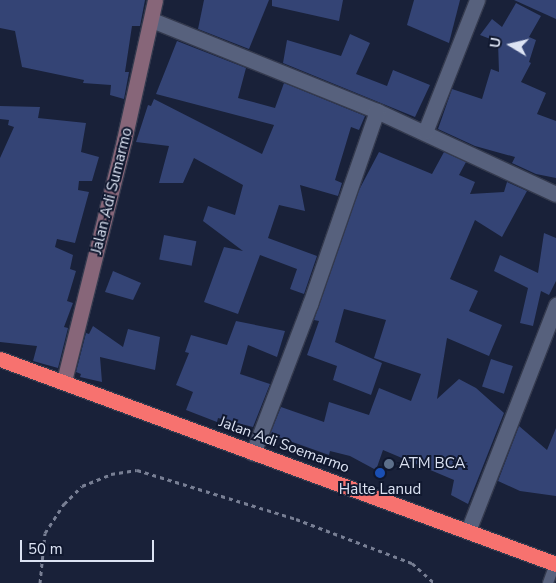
<!DOCTYPE html>
<html>
<head>
<meta charset="utf-8">
<style>
  body { margin:0 }
  #map { position:relative; width:556px; height:583px; overflow:hidden; background:#192139; font-family:"Nunito Sans",sans-serif }
  div>[style] { position:absolute }
  .building>* { inset:0; background:#344475; transform-origin:0 0 }
  .path>* { height:3px; margin-top:-1.5px; transform-origin:0; background:repeating-linear-gradient(90deg,#787f94 0 4px,transparent 0 8px) }
  .roads { filter:drop-shadow(1px 0 #343a4e) drop-shadow(-1px 0 #343a4e) drop-shadow(0 1px #343a4e) drop-shadow(0 -1px #343a4e) }
  .lane>* { height:10px; margin:-5px; padding:0 5px; transform-origin:5px; border-radius:5px; background:#57617d }
  .street>* { height:15px; margin:-7.5px; padding:0 7.5px; transform-origin:7.5px; border-radius:7.5px; background:#57617d }
  .secondary>* { height:15px; margin:-7.5px; padding:0 7.5px; transform-origin:7.5px; border-radius:7.5px; background:#876679 }
  .highway>* { height:15px; margin:-7.5px; padding:0 7.5px; transform-origin:7.5px; border-radius:7.5px; background:#f7726f }
  .dots>* { width:14px; height:14px; translate:-50% -50%; box-sizing:border-box; border:2px solid #10182f; border-radius:50% }
  span { translate:-50% -50%; white-space:nowrap; text-align:center; line-height:1.15; -webkit-text-stroke:4px #10182f; paint-order:stroke }
  .street-label { font-size:15px; color:#dce3f3 }
  .poi-label { font-size:15px; color:#dce3f3 }
  .left { translate:0 -50%; text-align:left }
  .north { position:absolute; left:486px; top:20px; width:50px; height:50px; -webkit-text-stroke:4px #10182f; paint-order:stroke; rotate:279deg; font-size:14px; font-weight:700; line-height:20px; text-align:center; color:#dce3f3 }
  .north::after { content:''; display:block; margin:auto; width:18px; height:22px; background:#dce3f3; clip-path:polygon(50% 0,100% 100%,50% 72%,0 100%) }
  .scale { position:absolute; left:20px; top:540px; width:134px; height:22px; box-sizing:border-box; border:2px solid #dce3f3; border-top:0; padding-left:6px; font-size:15px; line-height:18px; white-space:nowrap; color:#dce3f3; -webkit-text-stroke:4px #10182f; paint-order:stroke }
</style>
</head>
<body>
<div id="map">
  <div class="building">
    <i style="clip-path:polygon(0 0,145px 0,140px 26px,132px 26px,125px 72px,129px 72px,124px 99px,110px 95px,111px 85px,83px 83px,84px 80px,22px 67px,15px 31px,0 28px)"></i>
    <i style="clip-path:polygon(204px 0,269px 0,249px 49px,198px 29px)"></i>
    <i style="clip-path:polygon(272px 0,343px 0,339px 21px,272px 6px)"></i>
    <i style="clip-path:polygon(414px 0,460px 0,449px 43px,407px 25px)"></i>
    <i style="clip-path:polygon(514px 0,556px 0,556px 19px)"></i>
    <i style="clip-path:polygon(516px 3px,541px 16px,529px 37px,536px 40px,529px 62px,531px 63px,521px 82px,546px 93px,537px 114px,556px 121px,556px 178px,536px 174px,512px 163px,515px 157px,475px 146px,438px 129px,452px 89px,482px 99px,491px 69px,499px 72px,498px 42px,480px 35px,492px 19px,502px 27px)"></i>
    <i style="clip-path:polygon(350px 34px,370px 43px,356px 74px,387px 86px,393px 70px,430px 85px,415px 117px,283px 63px,287px 40px,341px 56px)"></i>
    <i style="clip-path:polygon(177px 41px,246px 68px,238px 98px,275px 108px,284px 83px,365px 116px,359px 130px,351px 127px,335px 180px,342px 183px,338px 196px,300px 185px,305px 211px,279px 205px,268px 238px,317px 256px,304px 294px,290px 289px,297px 269px,260px 255px,238px 314px,204px 302px,224px 247px,243px 251px,203px 221px,208px 206px,235px 215px,243px 185px,194px 158px,183px 183px,159px 183px,169px 146px,136px 142px,148px 105px,151px 106px,154px 99px,262px 154px,274px 125px,156px 94px)"></i>
    <i style="clip-path:polygon(0 106px,40px 107px,38px 118px,86px 123px,81px 152px,99px 157px,92px 181px,79px 181px,78px 190px,89px 192px,75px 243px,57px 239px,55px 247px,73px 255px,70px 269px,76px 271px,67px 301px,73px 303px,64px 327px,68px 328px,58px 368px,33px 361px,37px 346px,0 342px,0 158px,14px 127px,8px 125px,9px 120px,0 119px)"></i>
    <i style="clip-path:polygon(379px 152px,432px 174px,444px 152px,466px 162px,459px 175px,475px 182px,470px 194px,504px 192px,507px 182px,527px 191px,502px 237px,475px 220px,450px 279px,478px 291px,469px 311px,502px 325px,489px 356px,447px 338px,437px 399px,459px 379px,476px 388px,504px 413px,468px 504px,451px 495px,454px 480px,383px 450px,376px 470px,350px 456px,330px 451px,329px 455px,270px 434px,281px 407px,324px 422px,329px 402px,369px 415px,379px 388px,411px 401px,421px 374px,374px 358px,386px 320px,344px 309px,335px 342px,382px 363px,371px 395px,333px 380px,337px 366px,307px 355px,319px 321px,314px 320px,359px 190px)"></i>
    <i style="clip-path:polygon(544px 233px,556px 238px,556px 281px,549px 295px,541px 291px,533px 326px,520px 323px,528px 288px,494px 271px,500px 255px,538px 273px)"></i>
    <i style="left:164px;top:235px;width:33px;height:25px;rotate:11deg"></i>
    <i style="clip-path:polygon(113px 271px,141px 283px,133px 300px,105px 292px)"></i>
    <i style="clip-path:polygon(236px 321px,285px 331px,277px 357px,248px 345px,240px 374px,270px 384px,253px 427px,218px 418px,217px 422px,186px 410px,193px 392px,176px 385px,189px 353px,185px 352px,191px 335px,227px 345px)"></i>
    <i style="clip-path:polygon(93px 326px,123px 347px,128px 329px,160px 337px,155px 370px,100px 357px,102px 382px,80px 377px,81px 374px,76px 372px,86px 333px,89px 334px)"></i>
    <i style="left:491px;top:359px;width:23px;height:29px;rotate:18deg"></i>
    <i style="clip-path:polygon(519px 426px,547px 450px,556px 428px,556px 496px,520px 491px,498px 481px)"></i>
  </div>
  <div class="path">
    <i style="left:40px;top:583px;width:50px;rotate:-84.3deg"></i>
    <i style="left:45px;top:533px;width:35px;rotate:-57deg"></i>
    <i style="left:64px;top:504px;width:25px;rotate:-45deg"></i>
    <i style="left:82px;top:486px;width:31px;rotate:-22deg"></i>
    <i style="left:111px;top:474px;width:26px;rotate:-9deg"></i>
    <i style="left:137px;top:470px;width:166px;rotate:17.1deg"></i>
    <i style="left:296px;top:519px;width:124px;rotate:20.8deg"></i>
    <i style="left:412px;top:563px;width:30px;rotate:42deg"></i>
  </div>
  <div class="roads">
    <div class="lane">
      <i style="left:548px;top:583px;width:20px;rotate:-70deg"></i>
    </div>
    <div class="street">
      <i style="left:152px;top:20px;width:243px;rotate:22deg"></i>
      <i style="left:377px;top:111px;width:197px;rotate:24.9deg"></i>
      <i style="left:425px;top:132px;width:142px;rotate:-68.5deg"></i>
      <i style="left:253px;top:453px;width:160px;rotate:-69.1deg"></i>
      <i style="left:310px;top:304px;width:204px;rotate:-70.9deg"></i>
      <i style="left:468px;top:531px;width:243px;rotate:-68.7deg"></i>
    </div>
    <div class="secondary">
      <i style="left:64px;top:381px;width:248px;rotate:-76deg"></i>
      <i style="left:124px;top:140px;width:143px;rotate:-77.5deg"></i>
    </div>
    <div class="highway">
      <i style="left:0;top:359px;width:593px;rotate:20.24deg"></i>
    </div>
  </div>
  <div class="dots">
    <i style="left:389px;top:464px;background:#5c6f8a"></i>
    <i style="left:380px;top:473px;background:#1a4fb4"></i>
  </div>
  <div class="street-label">
    <span style="left:112px;top:191px;rotate:-76deg">Jalan Adi Sumarmo</span>
    <span style="left:284px;top:445px;rotate:20deg">Jalan Adi Soemarmo</span>
  </div>
  <div class="poi-label">
    <span class="left" style="left:399px;top:464px">ATM BCA</span>
    <span style="left:380px;top:490px">Halte Lanud</span>
  </div>
  <div class="north">U</div>
  <div class="scale">50 m</div>
</div>
</body>
</html>
